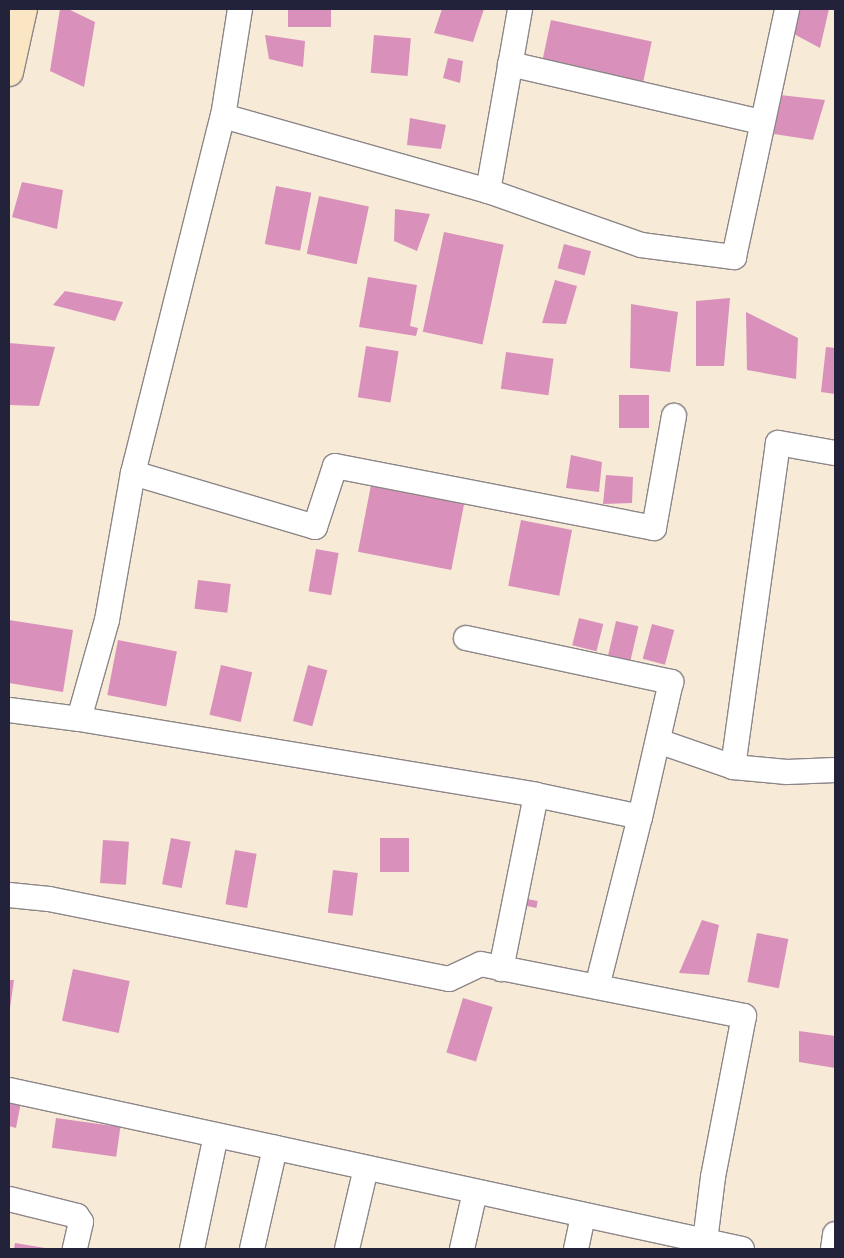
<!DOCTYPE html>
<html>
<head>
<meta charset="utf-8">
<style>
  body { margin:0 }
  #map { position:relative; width:844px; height:1258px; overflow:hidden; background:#f7ead6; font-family:"IM FELL French Canon",serif }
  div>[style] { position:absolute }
  .building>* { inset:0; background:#d991bb; transform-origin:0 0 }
  .roads { filter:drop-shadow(1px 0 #8c8688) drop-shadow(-1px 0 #8c8688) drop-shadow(0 1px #8c8688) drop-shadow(0 -1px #8c8688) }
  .street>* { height:24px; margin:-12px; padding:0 12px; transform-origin:12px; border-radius:12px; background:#fff }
  .secondary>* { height:28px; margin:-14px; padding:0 14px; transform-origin:14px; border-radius:14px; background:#fbe6c4 }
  span { translate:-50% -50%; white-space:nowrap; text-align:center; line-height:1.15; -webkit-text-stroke:5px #fbf7ec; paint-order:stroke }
  .frame { position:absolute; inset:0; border:10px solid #22223b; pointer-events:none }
</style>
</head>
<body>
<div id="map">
  <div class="building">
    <i style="clip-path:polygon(60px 9px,68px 9px,95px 22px,84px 87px,50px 71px)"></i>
    <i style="left:288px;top:9px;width:43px;height:18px"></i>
    <i style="clip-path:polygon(442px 9px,484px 9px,473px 42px,434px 33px)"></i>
    <i style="clip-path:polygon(799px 9px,829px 9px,820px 48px,792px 33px)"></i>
    <i style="left:551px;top:20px;width:103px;height:52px;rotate:12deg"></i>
    <i style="clip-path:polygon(265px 35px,305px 41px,303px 67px,269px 59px)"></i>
    <i style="left:374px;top:35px;width:37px;height:38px;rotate:5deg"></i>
    <i style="clip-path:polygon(448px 58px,463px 61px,460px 83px,443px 78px)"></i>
    <i style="clip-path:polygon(780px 95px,825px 100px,813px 140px,774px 134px)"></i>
    <i style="clip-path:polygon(410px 118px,446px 125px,441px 149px,407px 145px)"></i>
    <i style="clip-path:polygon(22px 182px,63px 190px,57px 229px,12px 217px)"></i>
    <i style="left:276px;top:186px;width:36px;height:59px;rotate:11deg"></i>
    <i style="left:319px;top:196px;width:51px;height:59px;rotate:12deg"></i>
    <i style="clip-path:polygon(395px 209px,430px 214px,417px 251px,394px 241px)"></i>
    <i style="left:444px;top:232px;width:61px;height:102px;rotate:12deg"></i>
    <i style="left:564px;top:244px;width:28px;height:25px;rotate:15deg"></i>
    <i style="clip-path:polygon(368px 277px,417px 285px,410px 326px,418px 328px,416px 336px,359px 327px)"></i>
    <i style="clip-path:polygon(555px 280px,577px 286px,566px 324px,542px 323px)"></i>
    <i style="clip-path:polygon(65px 291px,123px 302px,115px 321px,53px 305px)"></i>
    <i style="clip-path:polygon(730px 298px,724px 366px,696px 366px,696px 301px)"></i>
    <i style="clip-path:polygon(631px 304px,678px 312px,670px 372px,630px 368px)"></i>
    <i style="clip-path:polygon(746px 312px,798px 338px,796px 379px,747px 370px)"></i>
    <i style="clip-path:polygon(9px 343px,55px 347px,39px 406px,9px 405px)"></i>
    <i style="left:366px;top:346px;width:33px;height:52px;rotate:9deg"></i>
    <i style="clip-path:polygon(826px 347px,835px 348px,835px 394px,821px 392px)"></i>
    <i style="left:506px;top:352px;width:48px;height:37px;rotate:8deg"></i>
    <i style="left:619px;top:395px;width:30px;height:33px"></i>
    <i style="clip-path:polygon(571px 455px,602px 462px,599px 492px,566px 488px)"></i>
    <i style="clip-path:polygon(606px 475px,633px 477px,632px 503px,603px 504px)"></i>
    <i style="left:371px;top:485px;width:95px;height:68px;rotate:11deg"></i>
    <i style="left:521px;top:520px;width:52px;height:67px;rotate:11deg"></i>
    <i style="left:316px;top:549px;width:23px;height:43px;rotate:10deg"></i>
    <i style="left:198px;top:580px;width:33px;height:29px;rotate:7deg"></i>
    <i style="left:579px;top:618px;width:25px;height:28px;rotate:14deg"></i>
    <i style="clip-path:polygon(9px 620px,73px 630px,63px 692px,9px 683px)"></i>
    <i style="left:616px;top:621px;width:23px;height:35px;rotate:13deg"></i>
    <i style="left:652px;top:624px;width:23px;height:36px;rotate:15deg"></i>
    <i style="left:118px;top:640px;width:60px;height:56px;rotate:11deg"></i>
    <i style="left:221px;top:665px;width:32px;height:51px;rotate:13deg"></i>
    <i style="left:308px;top:665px;width:20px;height:58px;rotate:15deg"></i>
    <i style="left:171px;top:838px;width:20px;height:47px;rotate:11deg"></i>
    <i style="left:380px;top:838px;width:29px;height:34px"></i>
    <i style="left:103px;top:840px;width:26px;height:43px;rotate:4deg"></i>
    <i style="left:235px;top:850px;width:22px;height:55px;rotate:10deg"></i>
    <i style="left:333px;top:870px;width:25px;height:43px;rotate:7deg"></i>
    <i style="left:522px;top:898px;width:16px;height:7px;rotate:11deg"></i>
    <i style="clip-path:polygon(702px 920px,719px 925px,709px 975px,679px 973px)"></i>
    <i style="left:757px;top:933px;width:32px;height:50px;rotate:11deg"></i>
    <i style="left:73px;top:969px;width:58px;height:53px;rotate:12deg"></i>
    <i style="clip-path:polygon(9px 980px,14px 980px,10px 1008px,9px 1008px)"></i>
    <i style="left:463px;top:998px;width:31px;height:57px;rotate:17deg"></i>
    <i style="clip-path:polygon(799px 1031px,835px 1036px,835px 1068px,799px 1062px)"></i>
    <i style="clip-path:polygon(9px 1100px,21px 1102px,16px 1128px,9px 1126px)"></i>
    <i style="left:56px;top:1118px;width:65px;height:30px;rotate:8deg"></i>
    <i style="clip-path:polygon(15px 1243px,45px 1248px,45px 1249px,14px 1249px)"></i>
  </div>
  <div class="roads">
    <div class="street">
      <i style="left:240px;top:9px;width:108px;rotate:99deg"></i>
      <i style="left:223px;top:116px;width:275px;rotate:15.8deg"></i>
      <i style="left:488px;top:191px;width:185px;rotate:-80deg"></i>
      <i style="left:510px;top:64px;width:259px;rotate:13deg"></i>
      <i style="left:488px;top:191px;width:162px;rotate:19.4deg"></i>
      <i style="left:641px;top:245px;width:94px;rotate:7.4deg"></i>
      <i style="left:734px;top:257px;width:254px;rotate:-77.9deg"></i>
      <i style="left:133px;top:473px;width:190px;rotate:16.5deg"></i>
      <i style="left:315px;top:527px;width:64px;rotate:-71.8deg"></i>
      <i style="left:335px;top:466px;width:325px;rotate:11deg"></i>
      <i style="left:654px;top:528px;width:114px;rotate:-79.9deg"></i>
      <i style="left:466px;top:638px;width:210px;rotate:12.1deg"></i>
      <i style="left:671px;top:682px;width:139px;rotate:102.9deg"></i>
      <i style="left:640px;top:817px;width:175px;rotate:104.2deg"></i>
      <i style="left:9px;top:710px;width:71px;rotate:7.3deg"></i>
      <i style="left:79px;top:719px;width:463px;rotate:9.4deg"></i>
      <i style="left:536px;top:795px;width:106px;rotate:11.9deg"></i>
      <i style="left:79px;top:719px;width:103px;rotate:-74.2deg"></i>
      <i style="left:107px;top:620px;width:149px;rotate:-80deg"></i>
      <i style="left:133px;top:473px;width:368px;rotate:-75.9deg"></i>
      <i style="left:658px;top:741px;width:79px;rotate:19.1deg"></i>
      <i style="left:733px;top:767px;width:327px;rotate:-82.1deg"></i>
      <i style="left:778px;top:443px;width:58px;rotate:10deg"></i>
      <i style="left:733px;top:767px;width:54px;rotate:5.3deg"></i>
      <i style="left:787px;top:772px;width:48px;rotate:-2.4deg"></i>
      <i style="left:9px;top:895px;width:40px;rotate:5.7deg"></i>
      <i style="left:49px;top:899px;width:408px;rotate:11.3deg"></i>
      <i style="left:449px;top:979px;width:35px;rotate:-25deg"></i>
      <i style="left:481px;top:964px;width:268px;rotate:11.2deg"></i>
      <i style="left:744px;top:1016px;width:164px;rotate:100.9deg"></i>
      <i style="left:713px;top:1177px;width:64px;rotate:97.1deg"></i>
      <i style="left:501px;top:969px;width:177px;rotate:-78.6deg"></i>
      <i style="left:9px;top:1090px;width:750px;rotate:12.24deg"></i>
      <i style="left:9px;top:1199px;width:70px;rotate:14deg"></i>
      <i style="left:77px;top:1216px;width:7px;rotate:56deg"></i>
      <i style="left:81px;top:1222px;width:28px;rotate:103deg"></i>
      <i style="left:192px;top:1249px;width:116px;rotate:-78.1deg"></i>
      <i style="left:252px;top:1249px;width:104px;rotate:-77.2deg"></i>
      <i style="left:347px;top:1249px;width:83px;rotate:-76.8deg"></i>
      <i style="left:462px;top:1249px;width:58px;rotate:-77.2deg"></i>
      <i style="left:576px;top:1249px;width:35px;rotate:-78deg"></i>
      <i style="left:833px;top:1249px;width:15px;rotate:-82deg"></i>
    </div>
    <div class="secondary">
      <i style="left:9px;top:72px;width:65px;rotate:-77.5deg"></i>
    </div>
  </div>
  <div class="frame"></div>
</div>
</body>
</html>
